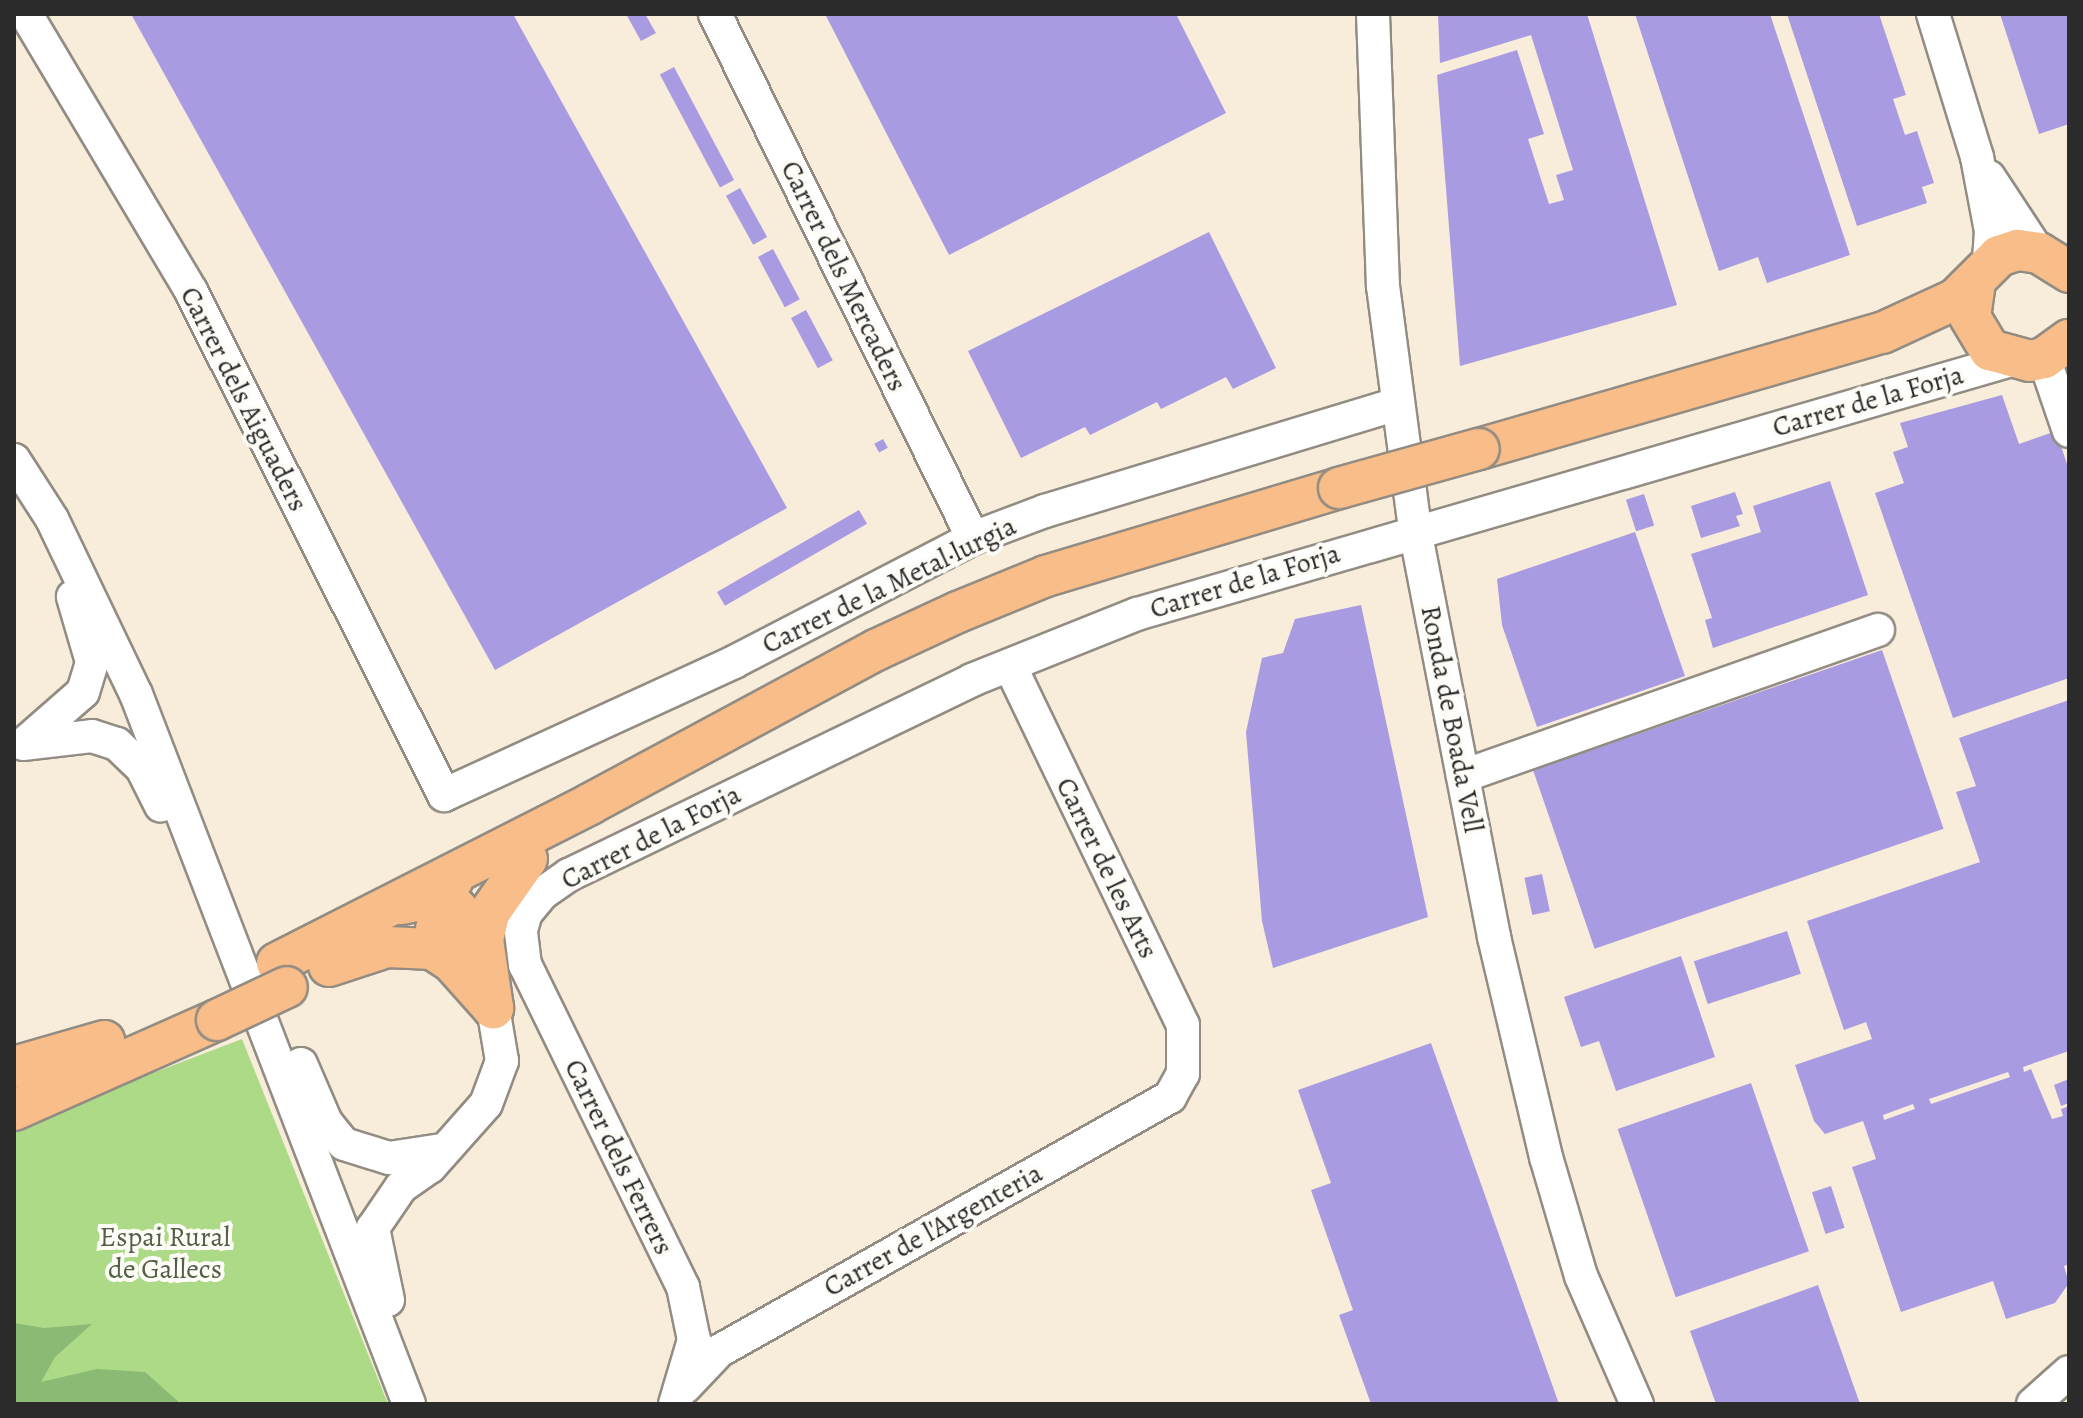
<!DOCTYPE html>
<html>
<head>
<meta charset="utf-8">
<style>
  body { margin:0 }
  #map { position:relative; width:2083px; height:1418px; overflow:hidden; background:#f8ecdb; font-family:Alegreya,serif }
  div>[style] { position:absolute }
  .green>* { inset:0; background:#adda86 }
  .forest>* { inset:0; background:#8aba73 }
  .building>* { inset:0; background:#a99be1; transform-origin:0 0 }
  .roads { filter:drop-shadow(2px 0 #928c83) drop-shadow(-2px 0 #928c83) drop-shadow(0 2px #928c83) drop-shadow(0 -2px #928c83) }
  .minor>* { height:32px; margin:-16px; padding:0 16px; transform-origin:16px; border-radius:16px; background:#fff }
  .major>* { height:40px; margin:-20px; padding:0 20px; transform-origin:20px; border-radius:20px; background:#f8bd88 }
  .bridges { filter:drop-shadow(2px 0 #928c83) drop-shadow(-2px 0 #928c83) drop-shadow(0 2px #928c83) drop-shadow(0 -2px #928c83) }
  .major-bridge>* { height:40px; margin:-20px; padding:0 20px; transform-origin:20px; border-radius:20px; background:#f8bd88 }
  span { translate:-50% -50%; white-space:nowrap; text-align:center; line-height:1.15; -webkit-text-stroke:8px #fdfcf7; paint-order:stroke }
  .street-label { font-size:28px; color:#2b2b2b }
  .park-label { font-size:28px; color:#526046 }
  .frame { position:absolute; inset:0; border:16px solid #2b2b2b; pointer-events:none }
</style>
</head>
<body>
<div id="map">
  <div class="green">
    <i style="clip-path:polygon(242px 1039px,388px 1404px,14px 1404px,14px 1126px)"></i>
  </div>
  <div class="forest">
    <i style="clip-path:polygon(14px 1323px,44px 1328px,92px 1324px,55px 1357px,41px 1382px,97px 1369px,145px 1372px,181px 1404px,14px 1404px)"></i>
  </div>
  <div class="building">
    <i style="clip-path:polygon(131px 14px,513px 14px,787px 508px,495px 670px)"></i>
    <i style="clip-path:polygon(626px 14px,645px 14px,656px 33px,641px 41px)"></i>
    <i style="clip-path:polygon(825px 14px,1176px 14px,1226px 113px,949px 255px)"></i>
    <i style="clip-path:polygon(1438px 14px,1587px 14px,1677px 305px,1460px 366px,1437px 75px,1517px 50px,1544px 134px,1528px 139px,1549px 204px,1564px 200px,1556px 175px,1573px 170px,1531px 35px,1440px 63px)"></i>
    <i style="clip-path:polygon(1635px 14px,1770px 14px,1850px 255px,1767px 283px,1758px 257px,1719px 271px)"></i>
    <i style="clip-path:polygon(1787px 14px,1879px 14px,1906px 95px,1893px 99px,1905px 135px,1917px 131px,1934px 183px,1922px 187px,1927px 203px,1857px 226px)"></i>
    <i style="clip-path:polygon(2000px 14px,2069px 14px,2069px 124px,2039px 134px)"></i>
    <i style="left:674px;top:67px;width:128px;height:16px;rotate:62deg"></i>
    <i style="left:740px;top:188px;width:56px;height:16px;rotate:61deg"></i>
    <i style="clip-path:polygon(1209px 232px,1276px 368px,1233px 389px,1226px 377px,1161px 409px,1157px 402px,1090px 435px,1085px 427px,1021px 458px,968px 351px)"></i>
    <i style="left:773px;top:249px;width:57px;height:17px;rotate:62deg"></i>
    <i style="left:806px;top:310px;width:57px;height:17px;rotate:62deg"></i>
    <i style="clip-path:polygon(2002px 395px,2019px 444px,2056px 431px,2069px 470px,2069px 678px,1953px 718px,1875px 493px,1904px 483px,1893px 452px,1908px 447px,1900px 423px)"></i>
    <i style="left:883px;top:439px;width:10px;height:10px;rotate:61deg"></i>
    <i style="clip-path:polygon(1830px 481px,1868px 595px,1713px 648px,1705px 620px,1712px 618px,1691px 554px,1761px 532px,1753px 506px)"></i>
    <i style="clip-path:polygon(1735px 492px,1743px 514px,1736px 516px,1740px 526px,1701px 538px,1691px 506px)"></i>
    <i style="left:1644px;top:494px;width:33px;height:19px;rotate:72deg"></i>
    <i style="left:859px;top:510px;width:16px;height:164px;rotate:60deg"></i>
    <i style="clip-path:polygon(1635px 532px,1685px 676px,1537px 727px,1502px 625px,1497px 579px)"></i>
    <i style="clip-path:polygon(1361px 605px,1428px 917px,1273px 968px,1262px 921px,1246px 732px,1262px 658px,1283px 653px,1295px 619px)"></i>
    <i style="left:1882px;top:650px;width:189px;height:369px;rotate:71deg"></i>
    <i style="clip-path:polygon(evenodd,2069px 700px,2069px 1051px,2023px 1067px,2024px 1072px,2031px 1069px,2052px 1119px,2063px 1116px,2061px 1109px,2069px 1106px,2069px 1264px,2064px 1266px,2069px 1283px,2055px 1303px,2006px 1319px,1993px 1281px,1901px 1312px,1852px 1167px,1876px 1159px,1863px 1121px,1825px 1134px,1814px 1121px,1795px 1065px,1872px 1039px,1866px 1022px,1844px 1030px,1807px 921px,1980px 862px,1956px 792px,1976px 786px,1959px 738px,2069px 700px,2008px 1072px,2010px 1077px,1931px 1104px,1929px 1099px,2008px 1072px,2069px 700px,1913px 1104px,1915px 1109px,1884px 1120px,1883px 1115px,1913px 1104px)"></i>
    <i style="left:1542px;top:874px;width:38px;height:18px;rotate:78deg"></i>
    <i style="left:1787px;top:931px;width:45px;height:98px;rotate:72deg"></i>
    <i style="clip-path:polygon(1681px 956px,1715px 1057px,1616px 1091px,1599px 1041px,1581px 1047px,1564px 997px)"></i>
    <i style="clip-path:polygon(1431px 1043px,1559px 1404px,1371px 1404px,1339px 1315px,1353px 1310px,1311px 1190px,1331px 1183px,1298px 1090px)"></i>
    <i style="clip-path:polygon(2069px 1079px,2069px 1103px,2061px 1106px,2054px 1085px)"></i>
    <i style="left:1751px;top:1083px;width:178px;height:141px;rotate:71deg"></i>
    <i style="left:1831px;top:1186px;width:44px;height:20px;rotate:72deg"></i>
    <i style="clip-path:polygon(1818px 1285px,1860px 1404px,1716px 1404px,1690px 1331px)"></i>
  </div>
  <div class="roads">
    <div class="minor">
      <i style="left:26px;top:14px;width:322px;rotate:59.2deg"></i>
      <i style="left:191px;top:291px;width:564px;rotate:63.34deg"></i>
      <i style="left:444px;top:795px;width:319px;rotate:-24.6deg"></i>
      <i style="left:734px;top:662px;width:269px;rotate:-27.4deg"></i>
      <i style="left:973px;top:538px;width:77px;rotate:-20.6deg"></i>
      <i style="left:1045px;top:511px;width:368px;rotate:-16.9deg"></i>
      <i style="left:715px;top:14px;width:584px;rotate:63.79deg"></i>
      <i style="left:1373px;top:14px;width:272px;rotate:87.9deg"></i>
      <i style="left:1383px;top:286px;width:246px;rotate:82.5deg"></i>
      <i style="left:1415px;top:530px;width:415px;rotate:79deg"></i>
      <i style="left:1494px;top:937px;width:226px;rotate:76.7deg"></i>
      <i style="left:1546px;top:1157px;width:124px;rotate:73.6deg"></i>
      <i style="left:1581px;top:1276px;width:140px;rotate:66.4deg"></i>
      <i style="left:1933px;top:14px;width:150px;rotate:72.9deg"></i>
      <i style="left:1977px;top:157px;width:75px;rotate:79.3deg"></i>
      <i style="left:1991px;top:231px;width:31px;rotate:94deg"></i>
      <i style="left:1989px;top:177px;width:91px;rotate:56.7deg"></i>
      <i style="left:2044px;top:358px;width:77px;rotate:71.1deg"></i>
      <i style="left:14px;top:460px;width:70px;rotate:57.2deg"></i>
      <i style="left:52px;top:519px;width:194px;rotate:64.4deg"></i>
      <i style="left:136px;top:694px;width:761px;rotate:68.97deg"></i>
      <i style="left:27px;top:741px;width:74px;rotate:-41.2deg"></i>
      <i style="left:83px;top:692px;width:31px;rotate:-73deg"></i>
      <i style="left:92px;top:662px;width:68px;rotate:-106.3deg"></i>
      <i style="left:23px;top:744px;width:69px;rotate:-6.6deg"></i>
      <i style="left:92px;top:736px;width:26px;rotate:18deg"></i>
      <i style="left:117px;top:744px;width:35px;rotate:44deg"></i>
      <i style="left:142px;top:768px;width:42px;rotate:63.4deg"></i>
      <i style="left:1463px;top:776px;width:440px;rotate:-19.4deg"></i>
      <i style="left:301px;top:1064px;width:63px;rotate:66.7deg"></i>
      <i style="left:326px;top:1122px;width:28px;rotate:51deg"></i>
      <i style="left:344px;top:1144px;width:47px;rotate:17.3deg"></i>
      <i style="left:389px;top:1158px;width:53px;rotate:-8.7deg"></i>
      <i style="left:388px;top:1300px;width:74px;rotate:-101.8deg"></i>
      <i style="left:373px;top:1228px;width:50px;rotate:-55.7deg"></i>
      <i style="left:401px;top:1187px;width:35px;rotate:-35deg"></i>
      <i style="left:430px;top:1167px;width:84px;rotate:-48.4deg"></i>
      <i style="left:486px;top:1104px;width:46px;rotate:-69.6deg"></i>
      <i style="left:502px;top:1061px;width:54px;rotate:-99.6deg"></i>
      <i style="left:685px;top:1387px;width:50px;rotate:-46.6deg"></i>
      <i style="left:719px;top:1351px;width:518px;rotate:-29.39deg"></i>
      <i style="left:1170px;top:1097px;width:26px;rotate:-61deg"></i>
      <i style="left:1183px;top:1074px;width:49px;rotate:-90deg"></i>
      <i style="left:1183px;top:1025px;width:399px;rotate:-115.7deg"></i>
      <i style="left:675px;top:1404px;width:67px;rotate:-73.5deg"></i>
      <i style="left:694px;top:1340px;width:54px;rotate:-101.7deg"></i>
      <i style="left:683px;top:1287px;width:359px;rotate:-116.1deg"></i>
      <i style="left:525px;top:965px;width:35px;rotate:-97deg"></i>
      <i style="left:521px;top:930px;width:18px;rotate:-74deg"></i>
      <i style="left:526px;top:913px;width:26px;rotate:-50deg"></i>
      <i style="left:543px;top:893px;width:32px;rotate:-35deg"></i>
      <i style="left:569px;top:875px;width:448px;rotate:-25.8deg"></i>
      <i style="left:972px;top:680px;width:178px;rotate:-21.8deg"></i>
      <i style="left:1137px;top:614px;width:910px;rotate:-16.2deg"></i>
      <i style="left:2033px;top:1404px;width:48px;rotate:-41.6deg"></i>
    </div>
    <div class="major">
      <i style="left:1975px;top:282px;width:35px;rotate:98deg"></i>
      <i style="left:1970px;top:317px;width:39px;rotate:59deg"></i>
      <i style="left:1990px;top:350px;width:41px;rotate:15.4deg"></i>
      <i style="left:2030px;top:361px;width:14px;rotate:-12deg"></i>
      <i style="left:2044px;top:358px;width:31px;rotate:-36deg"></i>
      <i style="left:1479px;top:449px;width:419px;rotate:-16.1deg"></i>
      <i style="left:1882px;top:333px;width:81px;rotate:-24.7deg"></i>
      <i style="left:1956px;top:299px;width:61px;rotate:-45deg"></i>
      <i style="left:1999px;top:256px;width:20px;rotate:-18deg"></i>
      <i style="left:2018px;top:250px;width:21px;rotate:8deg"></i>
      <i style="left:2039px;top:253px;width:36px;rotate:32deg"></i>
      <i style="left:453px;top:879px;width:26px;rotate:118deg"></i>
      <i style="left:441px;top:902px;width:27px;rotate:100deg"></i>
      <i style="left:436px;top:929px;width:37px;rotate:64deg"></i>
      <i style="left:452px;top:962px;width:62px;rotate:48.3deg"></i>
      <i style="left:402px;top:904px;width:29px;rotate:-12deg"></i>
      <i style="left:430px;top:898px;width:29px;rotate:22deg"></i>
      <i style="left:457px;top:909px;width:40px;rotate:50deg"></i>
      <i style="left:483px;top:940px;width:69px;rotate:81.6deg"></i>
      <i style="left:483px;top:940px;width:28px;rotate:-77deg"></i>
      <i style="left:489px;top:913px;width:66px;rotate:-54.9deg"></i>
      <i style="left:277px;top:963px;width:351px;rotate:-26.9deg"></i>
      <i style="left:590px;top:804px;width:325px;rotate:-28.3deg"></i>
      <i style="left:876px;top:650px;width:90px;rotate:-24.9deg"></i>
      <i style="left:958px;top:612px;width:95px;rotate:-22.2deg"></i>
      <i style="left:1046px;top:576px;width:306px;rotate:-16.7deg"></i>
      <i style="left:329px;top:966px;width:61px;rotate:-18.1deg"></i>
      <i style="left:387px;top:947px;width:45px;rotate:2.5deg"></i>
      <i style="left:432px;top:949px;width:24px;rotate:33deg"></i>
      <i style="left:14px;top:1067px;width:94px;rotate:-16.1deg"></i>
      <i style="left:14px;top:1110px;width:222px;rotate:-23.9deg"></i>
    </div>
  </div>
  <div class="bridges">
    <div class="major-bridge">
      <i style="left:1339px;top:488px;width:145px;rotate:-15.6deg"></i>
      <i style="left:217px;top:1020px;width:77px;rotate:-25.2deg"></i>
    </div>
  </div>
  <div class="street-label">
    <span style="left:844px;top:276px;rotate:64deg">Carrer dels Mercaders</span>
    <span style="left:244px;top:399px;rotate:63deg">Carrer dels Aiguaders</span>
    <span style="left:1868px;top:401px;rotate:-16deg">Carrer de la Forja</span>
    <span style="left:1245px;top:581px;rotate:-17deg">Carrer de la Forja</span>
    <span style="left:889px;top:585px;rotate:-26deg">Carrer de la Metal·lurgia</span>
    <span style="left:1452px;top:719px;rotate:79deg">Ronda de Boada Vell</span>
    <span style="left:651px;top:837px;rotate:-27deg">Carrer de la Forja</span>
    <span style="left:1107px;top:868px;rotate:64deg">Carrer de les Arts</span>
    <span style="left:619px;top:1157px;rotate:64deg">Carrer dels Ferrers</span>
    <span style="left:933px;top:1230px;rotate:-29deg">Carrer de l'Argenteria</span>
  </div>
  <div class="park-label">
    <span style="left:165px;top:1253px">Espai Rural<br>de Gallecs</span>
  </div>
  <div class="frame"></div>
</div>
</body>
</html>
